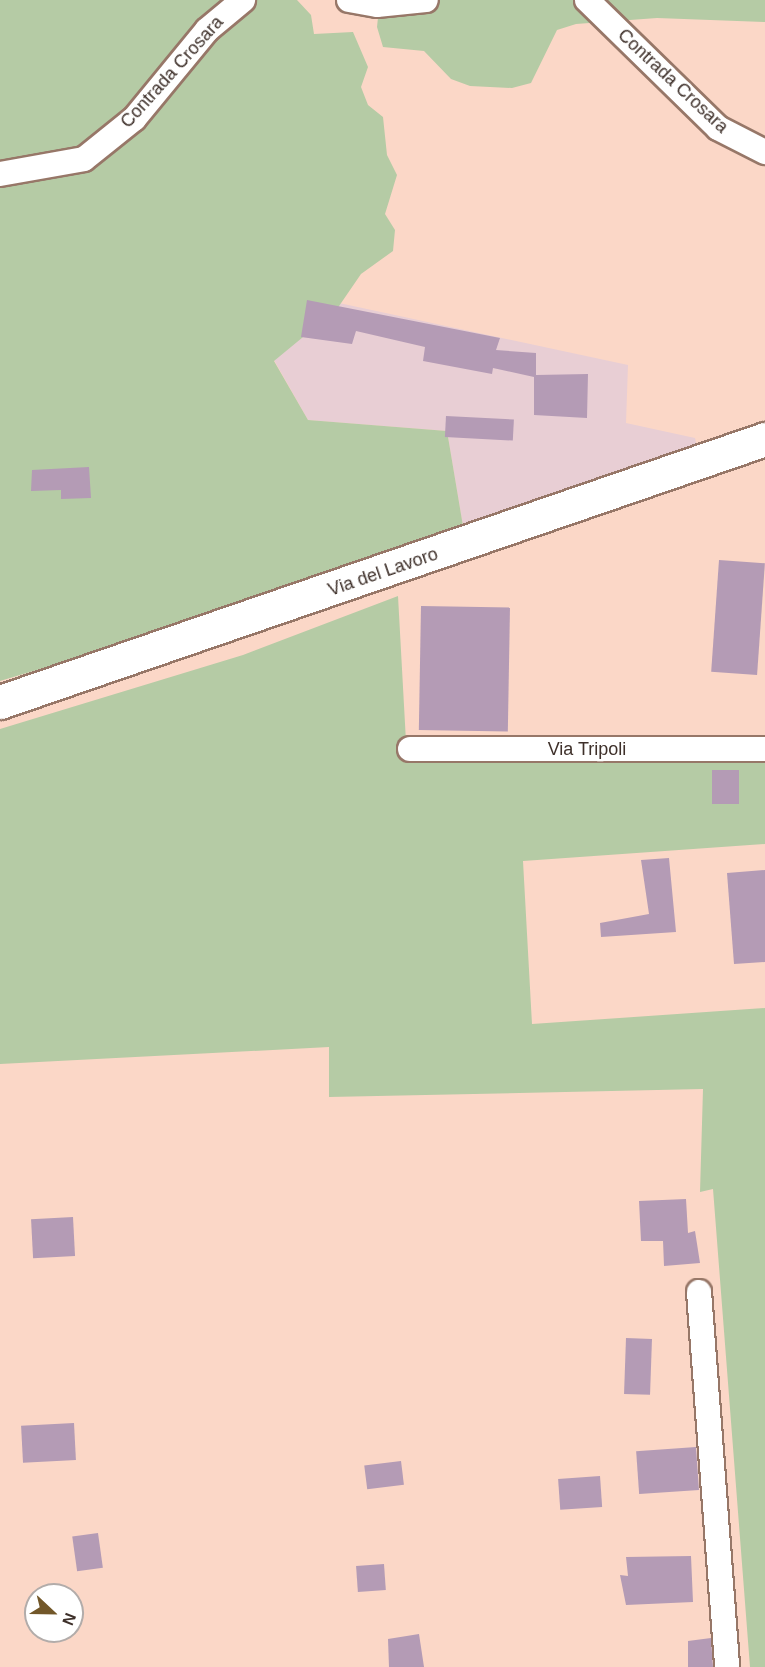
<!DOCTYPE html>
<html>
<head>
<meta charset="utf-8">
<style>
  body { margin:0 }
  #map { position:relative; width:765px; height:1667px; overflow:hidden; background:#fbd7c7; font-family:Helvetica,sans-serif }
  div>[style] { position:absolute }
  .industrial>* { inset:0; background:#e8ced4 }
  .green>* { inset:0; background:#b5cba5 }
  .building>* { inset:0; background:#b49bb5; transform-origin:0 0 }
  .roads { filter:drop-shadow(2px 0 #977768) drop-shadow(-2px 0 #977768) drop-shadow(0 2px #977768) drop-shadow(0 -2px #977768) }
  .street>* { height:24px; margin:-12px; padding:0 12px; transform-origin:12px; border-radius:12px; background:#fff }
  .secondary>* { height:33px; margin:-16.5px; padding:0 16.5px; transform-origin:16.5px; border-radius:16.5px; background:#fff }
  span { translate:-50% -50%; white-space:nowrap; text-align:center; line-height:1.15; -webkit-text-stroke:4.5px #fff; paint-order:stroke }
  .street-label { font-size:18px; color:#3e302a }
  .north { position:absolute; left:24px; top:1583px; width:60px; height:60px; box-sizing:border-box; background:#fff; border:2px solid #b2acaa; border-radius:50%; rotate:112deg; font-size:16px; font-weight:700; line-height:24px; text-align:center; color:#3e302a }
  .north::after { content:''; display:block; margin:auto; width:21px; height:27px; background:#725729; clip-path:polygon(50% 0,100% 100%,50% 72%,0 100%) }
</style>
</head>
<body>
<div id="map">
  <div class="industrial">
    <i style="clip-path:polygon(339px 303px,628px 365px,626px 423px,695px 438px,698px 452px,464px 532px,447px 431px,308px 420px,274px 360px)"></i>
  </div>
  <div class="green">
    <i style="clip-path:polygon(0 0,297px 0,311px 15px,314px 34px,353px 32px,368px 67px,361px 87px,368px 105px,383px 117px,387px 155px,397px 175px,385px 214px,395px 230px,393px 251px,361px 274px,337px 309px,274px 361px,308px 420px,447px 431px,464px 532px,227px 613px,0 681px)"></i>
    <i style="clip-path:polygon(386px 0,765px 0,765px 22px,657px 18px,576px 24px,557px 30px,531px 83px,512px 88px,470px 86px,451px 79px,424px 51px,383px 47px,377px 27px,379px 8px)"></i>
    <i style="clip-path:polygon(398px 596px,407px 760px,765px 754px,765px 844px,523px 861px,532px 1024px,765px 1008px,765px 1667px,750px 1667px,713px 1189px,700px 1192px,703px 1089px,329px 1097px,329px 1047px,0 1064px,0 729px,243px 655px)"></i>
  </div>
  <div class="building">
    <i style="clip-path:polygon(307px 300px,500px 338px,496px 350px,536px 353px,536px 375px,588px 374px,587px 418px,534px 415px,534px 377px,493px 368px,492px 374px,423px 361px,425px 347px,356px 331px,352px 344px,301px 337px)"></i>
    <i style="left:446px;top:416px;width:68px;height:21px;rotate:3deg"></i>
    <i style="clip-path:polygon(89px 467px,91px 498px,61px 499px,61px 490px,31px 491px,32px 470px)"></i>
    <i style="left:719px;top:560px;width:46px;height:112px;rotate:4deg"></i>
    <i style="left:421px;top:606px;width:89px;height:124px;rotate:1deg"></i>
    <i style="left:712px;top:770px;width:27px;height:34px"></i>
    <i style="clip-path:polygon(669px 858px,676px 932px,601px 937px,600px 923px,649px 914px,641px 860px)"></i>
    <i style="clip-path:polygon(765px 870px,765px 962px,734px 964px,727px 873px)"></i>
    <i style="clip-path:polygon(686px 1199px,688px 1233px,695px 1231px,700px 1263px,664px 1266px,663px 1241px,641px 1241px,639px 1201px)"></i>
    <i style="left:73px;top:1217px;width:39px;height:42px;rotate:87deg"></i>
    <i style="left:626px;top:1338px;width:26px;height:56px;rotate:2deg"></i>
    <i style="left:74px;top:1423px;width:37px;height:53px;rotate:87deg"></i>
    <i style="left:696px;top:1447px;width:43px;height:60px;rotate:86deg"></i>
    <i style="left:401px;top:1461px;width:24px;height:37px;rotate:83deg"></i>
    <i style="left:600px;top:1476px;width:31px;height:42px;rotate:86deg"></i>
    <i style="left:98px;top:1533px;width:35px;height:26px;rotate:82deg"></i>
    <i style="clip-path:polygon(691px 1556px,693px 1602px,626px 1605px,620px 1575px,628px 1576px,626px 1557px)"></i>
    <i style="left:384px;top:1564px;width:26px;height:28px;rotate:86deg"></i>
    <i style="clip-path:polygon(419px 1634px,424px 1667px,389px 1667px,388px 1639px)"></i>
    <i style="clip-path:polygon(711px 1638px,713px 1667px,688px 1667px,688px 1641px)"></i>
  </div>
  <div class="roads">
    <div class="street">
      <i style="left:349px;top:0;width:28px;rotate:10deg"></i>
      <i style="left:377px;top:5px;width:49px;rotate:-5.8deg"></i>
      <i style="left:587px;top:0;width:183px;rotate:44.3deg"></i>
      <i style="left:718px;top:128px;width:53px;rotate:27.1deg"></i>
      <i style="left:0;top:174px;width:85px;rotate:-10.1deg"></i>
      <i style="left:84px;top:159px;width:64px;rotate:-38.7deg"></i>
      <i style="left:134px;top:119px;width:115px;rotate:-50.6deg"></i>
      <i style="left:207px;top:30px;width:47px;rotate:-39.8deg"></i>
      <i style="left:410px;top:749px;width:355px"></i>
      <i style="left:699px;top:1292px;width:376px;rotate:85.7deg"></i>
    </div>
    <div class="secondary">
      <i style="left:0;top:702px;width:809px;rotate:-18.97deg"></i>
    </div>
  </div>
  <div class="street-label">
    <span style="left:172px;top:72px;rotate:-48deg">Contrada Crosara</span>
    <span style="left:673px;top:81px;rotate:43deg">Contrada Crosara</span>
    <span style="left:383px;top:572px;rotate:-19deg">Via del Lavoro</span>
    <span style="left:587px;top:749px">Via Tripoli</span>
  </div>
  <div class="north">N</div>
</div>
</body>
</html>
